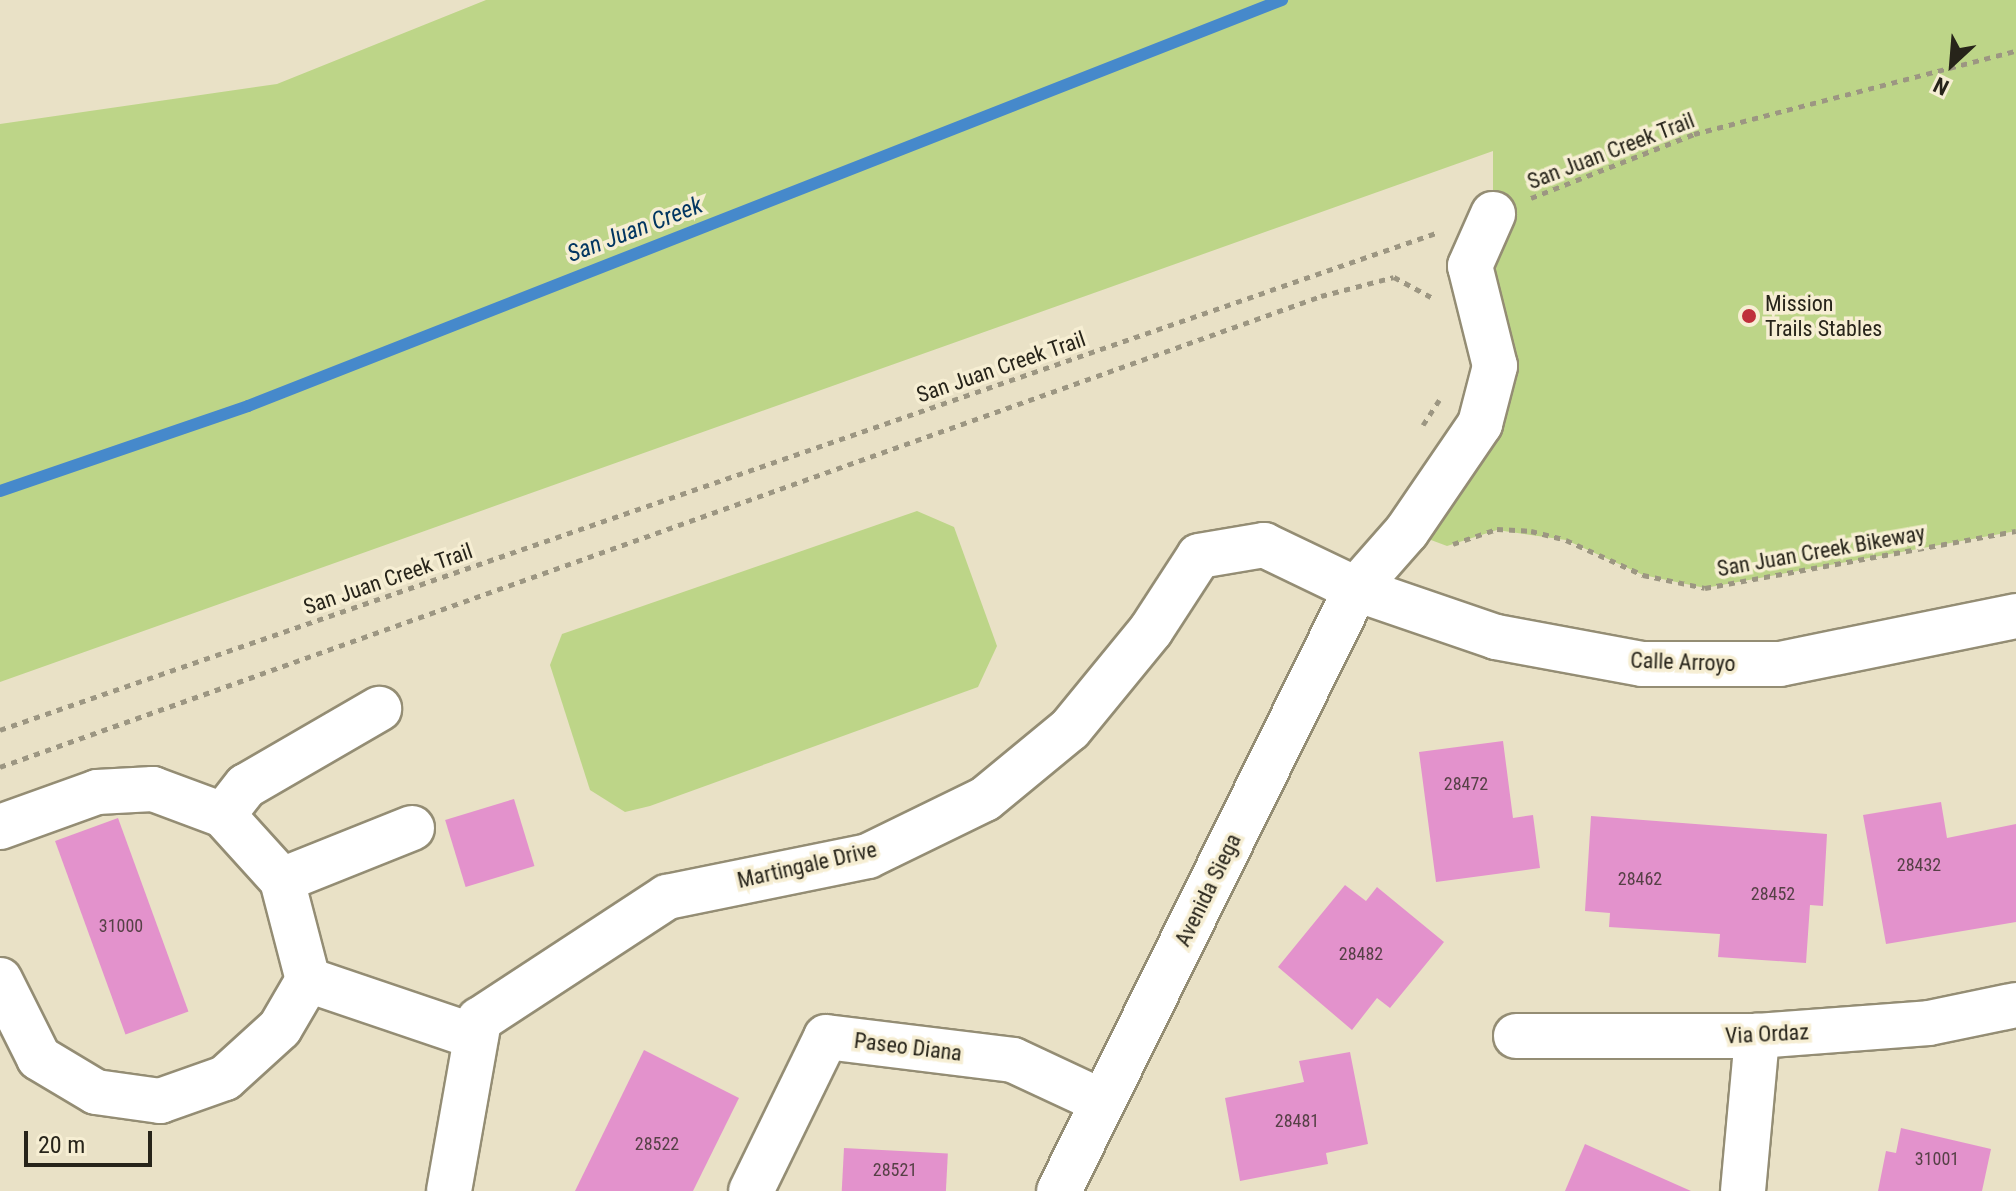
<!DOCTYPE html>
<html>
<head>
<meta charset="utf-8">
<style>
  body { margin:0 }
  #map { position:relative; width:2016px; height:1191px; overflow:hidden; background:#e9e1c6; font-family:"Roboto Condensed",sans-serif }
  div>[style] { position:absolute }
  .green>* { inset:0; background:#bdd588 }
  .stream>* { height:12px; margin:-6px; padding:0 6px; transform-origin:6px; border-radius:6px; background:#4689cb }
  .building>* { inset:0; background:#e392cc; transform-origin:0 0 }
  .path>* { height:5px; margin-top:-2.5px; transform-origin:0; background:repeating-linear-gradient(90deg,#9c9682 0 6px,transparent 0 12px) }
  .roads { filter:drop-shadow(2px 0 #948d74) drop-shadow(-2px 0 #948d74) drop-shadow(0 2px #948d74) drop-shadow(0 -2px #948d74) }
  .minor>* { height:44px; margin:-22px; padding:0 22px; transform-origin:22px; border-radius:22px; background:#fff }
  .dots>* { width:22px; height:22px; translate:-50% -50%; box-sizing:border-box; border:4px solid #f6eed3; border-radius:50% }
  span { translate:-50% -50%; white-space:nowrap; text-align:center; line-height:1.15; -webkit-text-stroke:7px #f6eed3; paint-order:stroke }
  .number-label { font-size:18px; color:#564046 }
  .number-label span { -webkit-text-stroke-width:0 }
  .street-label { font-size:22px; color:#27241a }
  .poi-label { font-size:22px; color:#27241a }
  .left { translate:0 -50%; text-align:left }
  .water-label { font-size:24px; color:#023661; font-style:italic }
  .north { position:absolute; left:1912px; top:24px; width:80px; height:80px; -webkit-text-stroke:6px #f6eed3; paint-order:stroke; rotate:206deg; font-size:22px; font-weight:700; line-height:32px; text-align:center; color:#27241a }
  .north::after { content:''; display:block; margin:auto; width:28px; height:36px; background:#27241a; clip-path:polygon(50% 0,100% 100%,50% 72%,0 100%) }
  .scale { position:absolute; left:24px; top:1131px; width:128px; height:36px; box-sizing:border-box; border:4px solid #27241a; border-top:0; padding-left:10px; font-size:24px; line-height:28px; white-space:nowrap; color:#27241a; -webkit-text-stroke:6px #f6eed3; paint-order:stroke }
</style>
</head>
<body>
<div id="map">
  <div class="green">
    <i style="clip-path:polygon(486px 0,2016px 0,2016px 531px,1705px 588px,1643px 575px,1566px 540px,1497px 530px,1447px 546px,1407px 531px,1480px 424px,1470px 266px,1493px 214px,1493px 151px,0 682px,0 124px,277px 84px)"></i>
    <i style="clip-path:polygon(917px 511px,954px 527px,997px 646px,978px 687px,650px 806px,625px 812px,590px 790px,550px 665px,562px 634px)"></i>
  </div>
  <div class="stream">
    <i style="left:0;top:491px;width:262px;rotate:-18.9deg"></i>
    <i style="left:248px;top:406px;width:1111px;rotate:-21.44deg"></i>
  </div>
  <div class="building">
    <i style="clip-path:polygon(1503px 741px,1513px 818px,1533px 815px,1540px 868px,1436px 882px,1419px 752px)"></i>
    <i style="left:514px;top:799px;width:70px;height:72px;rotate:73deg"></i>
    <i style="clip-path:polygon(1941px 802px,1947px 838px,2016px 824px,2016px 922px,1886px 944px,1863px 815px)"></i>
    <i style="clip-path:polygon(1591px 816px,1827px 834px,1823px 906px,1810px 905px,1806px 963px,1718px 957px,1720px 934px,1609px 927px,1610px 913px,1585px 911px)"></i>
    <i style="left:118px;top:818px;width:206px;height:67px;rotate:70deg"></i>
    <i style="clip-path:polygon(1345px 885px,1366px 901px,1377px 887px,1444px 942px,1390px 1008px,1377px 998px,1352px 1030px,1278px 967px)"></i>
    <i style="clip-path:polygon(644px 1050px,739px 1098px,693px 1191px,575px 1191px)"></i>
    <i style="clip-path:polygon(1350px 1052px,1368px 1144px,1326px 1153px,1328px 1164px,1240px 1181px,1225px 1098px,1304px 1082px,1299px 1061px)"></i>
    <i style="clip-path:polygon(1901px 1128px,1991px 1149px,1982px 1191px,1878px 1191px,1886px 1151px,1896px 1153px)"></i>
    <i style="clip-path:polygon(1585px 1144px,1691px 1191px,1565px 1191px)"></i>
    <i style="left:844px;top:1148px;width:104px;height:43px;rotate:3deg"></i>
  </div>
  <div class="path">
    <i style="left:1531px;top:198px;width:175px;rotate:-21.4deg"></i>
    <i style="left:1694px;top:134px;width:333px;rotate:-14.5deg"></i>
    <i style="left:1423px;top:425px;width:30px;rotate:-57deg"></i>
    <i style="left:1453px;top:544px;width:46px;rotate:-18.8deg"></i>
    <i style="left:1497px;top:529px;width:34px;rotate:3deg"></i>
    <i style="left:1531px;top:531px;width:36px;rotate:14deg"></i>
    <i style="left:1566px;top:540px;width:85px;rotate:24.4deg"></i>
    <i style="left:1643px;top:575px;width:63px;rotate:11.8deg"></i>
    <i style="left:1705px;top:588px;width:316px;rotate:-10.4deg"></i>
    <i style="left:0;top:730px;width:1520px;rotate:-19.09deg"></i>
    <i style="left:0;top:767px;width:1402px;rotate:-19.62deg"></i>
    <i style="left:1321px;top:296px;width:75px;rotate:-14.6deg"></i>
    <i style="left:1394px;top:277px;width:42px;rotate:28.4deg"></i>
  </div>
  <div class="roads">
    <div class="minor">
      <i style="left:223px;top:815px;width:37px;rotate:-52deg"></i>
      <i style="left:246px;top:786px;width:154px;rotate:-30.1deg"></i>
      <i style="left:0;top:827px;width:103px;rotate:-19.8deg"></i>
      <i style="left:97px;top:792px;width:56px;rotate:-3.1deg"></i>
      <i style="left:153px;top:789px;width:75px;rotate:20.4deg"></i>
      <i style="left:223px;top:815px;width:88px;rotate:47.8deg"></i>
      <i style="left:282px;top:880px;width:103px;rotate:75.4deg"></i>
      <i style="left:308px;top:980px;width:177px;rotate:18.7deg"></i>
      <i style="left:282px;top:880px;width:140px;rotate:-21.8deg"></i>
      <i style="left:0;top:980px;width:87px;rotate:63.4deg"></i>
      <i style="left:39px;top:1058px;width:66px;rotate:30.8deg"></i>
      <i style="left:96px;top:1092px;width:65px;rotate:8deg"></i>
      <i style="left:160px;top:1101px;width:69px;rotate:-19.5deg"></i>
      <i style="left:225px;top:1078px;width:74px;rotate:-42.3deg"></i>
      <i style="left:280px;top:1028px;width:56px;rotate:-59.7deg"></i>
      <i style="left:1516px;top:1036px;width:241px"></i>
      <i style="left:1757px;top:1036px;width:172px;rotate:-4.3deg"></i>
      <i style="left:1929px;top:1023px;width:89px;rotate:-11.7deg"></i>
      <i style="left:449px;top:1191px;width:174px;rotate:-80deg"></i>
      <i style="left:479px;top:1020px;width:225px;rotate:-33.2deg"></i>
      <i style="left:667px;top:897px;width:205px;rotate:-11.5deg"></i>
      <i style="left:868px;top:856px;width:130px;rotate:-26deg"></i>
      <i style="left:985px;top:799px;width:110px;rotate:-39.5deg"></i>
      <i style="left:1070px;top:729px;width:128px;rotate:-50.7deg"></i>
      <i style="left:1151px;top:630px;width:88px;rotate:-57deg"></i>
      <i style="left:1199px;top:556px;width:66px;rotate:-9.6deg"></i>
      <i style="left:1264px;top:545px;width:102px;rotate:25.6deg"></i>
      <i style="left:1356px;top:589px;width:148px;rotate:18.9deg"></i>
      <i style="left:1496px;top:637px;width:148px;rotate:10.5deg"></i>
      <i style="left:1642px;top:664px;width:138px"></i>
      <i style="left:1780px;top:664px;width:241px;rotate:-11.5deg"></i>
      <i style="left:751px;top:1191px;width:171px;rotate:-64deg"></i>
      <i style="left:826px;top:1037px;width:188px;rotate:7deg"></i>
      <i style="left:1013px;top:1060px;width:99px;rotate:25deg"></i>
      <i style="left:1059px;top:1191px;width:671px;rotate:-63.74deg"></i>
      <i style="left:1356px;top:589px;width:77px;rotate:-48.7deg"></i>
      <i style="left:1407px;top:531px;width:130px;rotate:-55.7deg"></i>
      <i style="left:1480px;top:424px;width:60px;rotate:-75.5deg"></i>
      <i style="left:1495px;top:366px;width:103px;rotate:-104deg"></i>
      <i style="left:1470px;top:266px;width:57px;rotate:-66.1deg"></i>
      <i style="left:1743px;top:1191px;width:156px;rotate:-84.8deg"></i>
    </div>
  </div>
  <div class="dots">
    <i style="left:1749px;top:316px;background:#bf2f3b"></i>
  </div>
  <div class="number-label">
    <span style="left:1466px;top:784px">28472</span>
    <span style="left:1919px;top:865px">28432</span>
    <span style="left:1640px;top:879px">28462</span>
    <span style="left:1773px;top:894px">28452</span>
    <span style="left:121px;top:926px">31000</span>
    <span style="left:1361px;top:954px">28482</span>
    <span style="left:1297px;top:1121px">28481</span>
    <span style="left:657px;top:1144px">28522</span>
    <span style="left:1937px;top:1159px">31001</span>
    <span style="left:895px;top:1170px">28521</span>
  </div>
  <div class="street-label">
    <span style="left:1611px;top:151px;rotate:-21deg">San Juan Creek Trail</span>
    <span style="left:1001px;top:367px;rotate:-19deg">San Juan Creek Trail</span>
    <span style="left:1821px;top:551px;rotate:-10deg">San Juan Creek Bikeway</span>
    <span style="left:388px;top:579px;rotate:-19deg">San Juan Creek Trail</span>
    <span style="left:1683px;top:662px;rotate:2deg">Calle Arroyo</span>
    <span style="left:807px;top:865px;rotate:-13deg">Martingale Drive</span>
    <span style="left:1208px;top:890px;rotate:-64deg">Avenida Siega</span>
    <span style="left:1767px;top:1034px;rotate:-3deg">Via Ordaz</span>
    <span style="left:908px;top:1047px;rotate:7deg">Paseo Diana</span>
  </div>
  <div class="poi-label">
    <span class="left" style="left:1765px;top:316px">Mission<br>Trails Stables</span>
  </div>
  <div class="water-label">
    <span style="left:635px;top:230px;rotate:-21deg">San Juan Creek</span>
  </div>
  <div class="north">N</div>
  <div class="scale">20 m</div>
</div>
</body>
</html>
